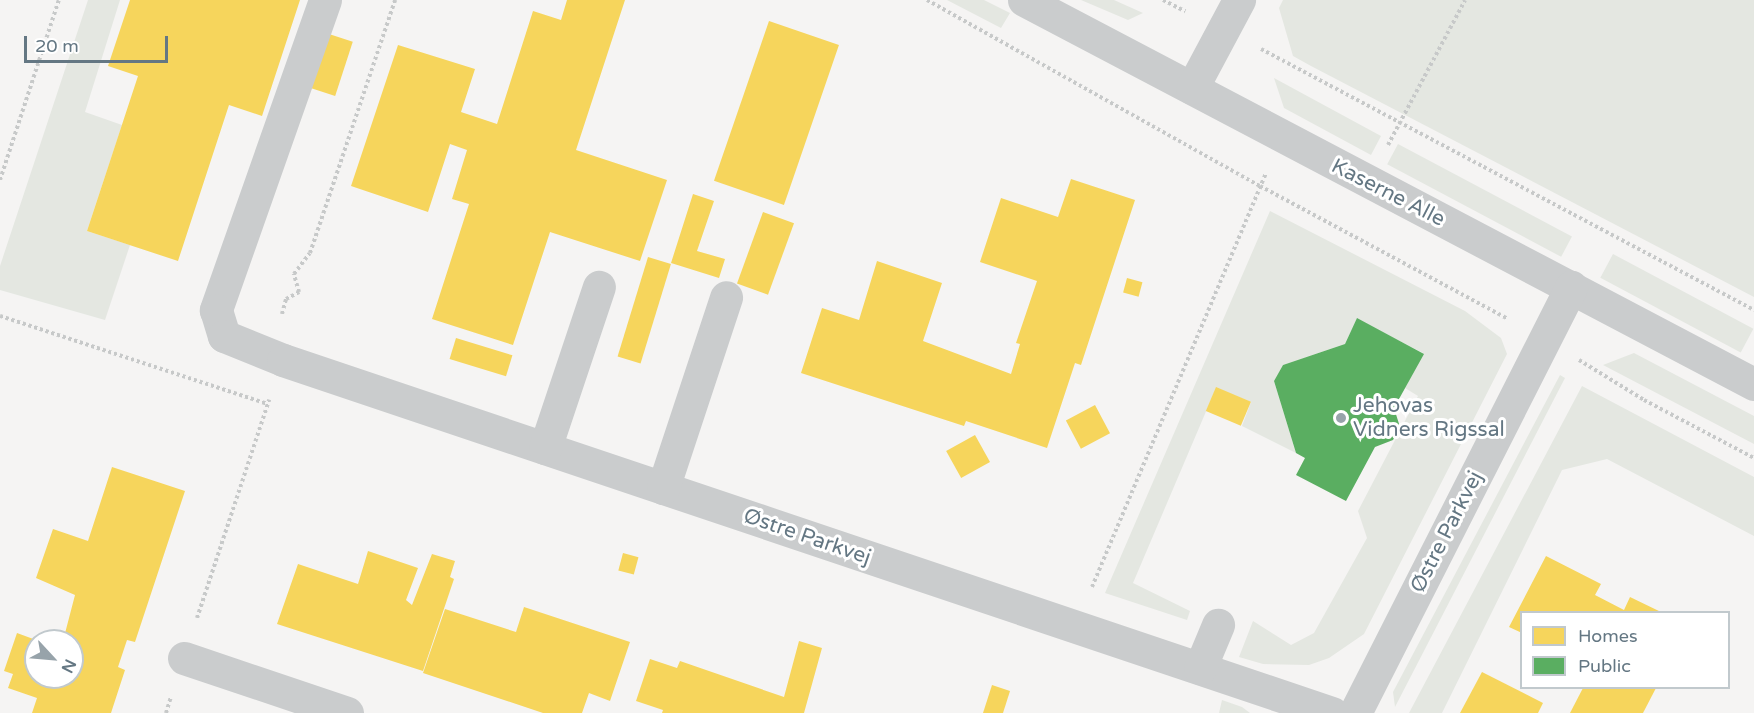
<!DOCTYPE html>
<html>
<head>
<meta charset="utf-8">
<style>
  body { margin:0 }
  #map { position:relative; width:1754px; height:713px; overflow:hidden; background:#f5f4f3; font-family:"Varela Round",sans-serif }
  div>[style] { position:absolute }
  .green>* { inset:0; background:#e4e7e1; transform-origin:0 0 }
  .homes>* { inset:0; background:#f6d55c; transform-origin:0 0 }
  .public>* { inset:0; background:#5aae61 }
  .path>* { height:4px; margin-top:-2px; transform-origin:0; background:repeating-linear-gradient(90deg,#c7c9c9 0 3px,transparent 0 6px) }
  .minor>* { height:33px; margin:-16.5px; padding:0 16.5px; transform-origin:16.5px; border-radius:16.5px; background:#cacccd }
  .dots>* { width:16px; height:16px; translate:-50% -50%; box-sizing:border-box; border:3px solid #fff; border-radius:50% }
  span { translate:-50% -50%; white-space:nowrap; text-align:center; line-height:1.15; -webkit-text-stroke:6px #fff; paint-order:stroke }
  .street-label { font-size:21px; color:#647783 }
  .poi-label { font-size:21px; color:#647783 }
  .left { translate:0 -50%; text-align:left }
  .legend { position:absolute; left:1520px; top:611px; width:210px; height:78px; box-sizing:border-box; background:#fff; border:2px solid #c1c9cd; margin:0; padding:8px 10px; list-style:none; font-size:18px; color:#647783 }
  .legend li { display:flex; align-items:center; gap:12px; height:30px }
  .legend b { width:30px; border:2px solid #c1c9cd }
  .north { position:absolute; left:24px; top:629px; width:60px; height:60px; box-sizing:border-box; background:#fff; border:2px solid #c1c9cd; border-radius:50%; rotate:116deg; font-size:16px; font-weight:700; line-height:24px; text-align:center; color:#647783 }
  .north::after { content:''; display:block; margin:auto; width:21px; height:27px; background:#97a3aa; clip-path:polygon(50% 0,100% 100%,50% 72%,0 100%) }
  .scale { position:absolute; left:24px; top:36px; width:144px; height:27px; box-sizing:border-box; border:3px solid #647783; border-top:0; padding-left:8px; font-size:18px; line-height:21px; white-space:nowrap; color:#647783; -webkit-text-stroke:4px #fff; paint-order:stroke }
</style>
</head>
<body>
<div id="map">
  <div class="green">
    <i style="clip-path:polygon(88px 0,120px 0,85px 112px,122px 125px,87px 231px,130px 245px,105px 320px,0 290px,0 266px)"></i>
    <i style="clip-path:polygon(947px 0,984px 0,1010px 13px,1001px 28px)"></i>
    <i style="clip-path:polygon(1081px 0,1114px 0,1143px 13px,1128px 20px)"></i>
    <i style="clip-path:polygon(1283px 0,1754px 0,1754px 297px,1311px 66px,1293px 56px,1279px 8px)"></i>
    <i style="clip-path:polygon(1274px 78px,1381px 136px,1371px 155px,1284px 108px)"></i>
    <i style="left:1398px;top:144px;width:197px;height:23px;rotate:28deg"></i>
    <i style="clip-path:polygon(1270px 211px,1465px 311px,1501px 338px,1507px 354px,1364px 634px,1329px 658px,1309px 665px,1263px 664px,1239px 657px,1253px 621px,1291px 645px,1314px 633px,1367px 538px,1358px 511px,1418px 396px,1405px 388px,1423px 353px,1357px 319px,1345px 344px,1283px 365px,1274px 381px,1296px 453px,1242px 426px,1251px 402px,1216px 388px,1133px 583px,1190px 611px,1187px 620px,1105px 593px)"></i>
    <i style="left:1613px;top:254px;width:159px;height:27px;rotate:28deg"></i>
    <i style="clip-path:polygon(1634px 353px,1754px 416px,1754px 444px,1603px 365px)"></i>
    <i style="clip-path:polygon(1560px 375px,1565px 378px,1395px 707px,1393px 692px)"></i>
    <i style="clip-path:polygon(1582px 386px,1754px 477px,1754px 536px,1607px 459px,1562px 470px,1442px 713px,1409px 713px)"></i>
    <i style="clip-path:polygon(1222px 700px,1242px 707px,1250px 713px,1219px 713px)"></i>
  </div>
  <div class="homes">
    <i style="clip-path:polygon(130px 0,300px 0,262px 116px,229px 105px,178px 261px,87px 231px,138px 76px,108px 66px)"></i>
    <i style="clip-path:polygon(567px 0,625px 0,576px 150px,667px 180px,640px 261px,550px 232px,513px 345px,432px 319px,469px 204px,452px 199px,467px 150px,450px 144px,428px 212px,351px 186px,398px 45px,475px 69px,461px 112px,497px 124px,533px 11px,561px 20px)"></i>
    <i style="left:769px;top:21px;width:74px;height:169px;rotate:19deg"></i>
    <i style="left:329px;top:34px;width:25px;height:57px;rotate:18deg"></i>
    <i style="clip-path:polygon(1071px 179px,1135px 200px,1081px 365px,1075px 363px,1047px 448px,966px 421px,964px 426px,801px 373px,822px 308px,859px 320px,877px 261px,942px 283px,923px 341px,1011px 374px,1020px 344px,1016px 343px,1037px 281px,980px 262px,1001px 198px,1058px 217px)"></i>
    <i style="clip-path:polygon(693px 194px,714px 201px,697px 251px,725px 259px,719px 278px,671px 263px)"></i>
    <i style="left:763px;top:212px;width:33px;height:76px;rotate:20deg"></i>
    <i style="left:648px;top:257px;width:24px;height:104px;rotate:17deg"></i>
    <i style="left:1127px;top:278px;width:16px;height:15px;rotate:15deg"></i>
    <i style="left:456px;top:338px;width:59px;height:22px;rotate:17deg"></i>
    <i style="left:1216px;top:387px;width:38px;height:26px;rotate:23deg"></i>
    <i style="left:1095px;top:405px;width:32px;height:33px;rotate:62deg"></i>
    <i style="left:975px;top:435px;width:31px;height:33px;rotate:61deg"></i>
    <i style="clip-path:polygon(112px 467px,185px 491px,135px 642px,127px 640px,118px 667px,125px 670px,111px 713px,32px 713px,37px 698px,8px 688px,13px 674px,4px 671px,17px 633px,36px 640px,36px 677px,72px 677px,72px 641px,63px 641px,75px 595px,36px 578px,53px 529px,88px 541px)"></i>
    <i style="clip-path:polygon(368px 551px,418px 568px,406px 600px,412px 605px,432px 554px,455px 561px,450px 577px,454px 579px,423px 671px,277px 624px,298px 564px,358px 584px)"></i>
    <i style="left:623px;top:553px;width:16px;height:18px;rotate:15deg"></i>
    <i style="clip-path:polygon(1546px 556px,1601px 584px,1595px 595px,1624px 610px,1630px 597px,1661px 612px,1522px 612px,1522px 633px,1509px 627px)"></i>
    <i style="clip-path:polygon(524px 607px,630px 642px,610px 701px,589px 693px,582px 713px,543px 713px,423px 673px,445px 609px,516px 632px)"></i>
    <i style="clip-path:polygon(799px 641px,822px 648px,804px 713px,662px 713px,663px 710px,636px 701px,650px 659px,677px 668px,680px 661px,784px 697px)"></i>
    <i style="clip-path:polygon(1482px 672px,1543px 703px,1538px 713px,1460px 713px)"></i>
    <i style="clip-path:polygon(992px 685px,1010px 691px,1003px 713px,983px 713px)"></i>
    <i style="clip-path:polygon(1583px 688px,1656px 688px,1643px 713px,1570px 713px)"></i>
  </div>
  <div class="public">
    <i style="clip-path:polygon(1357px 318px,1424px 354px,1394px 408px,1400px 427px,1393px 440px,1375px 447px,1346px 501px,1296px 475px,1305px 458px,1296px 453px,1274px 381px,1283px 365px,1345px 344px)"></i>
  </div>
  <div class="path">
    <i style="left:927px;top:0;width:381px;rotate:29.2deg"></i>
    <i style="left:1260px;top:186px;width:281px;rotate:28.2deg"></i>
    <i style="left:1163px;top:0;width:25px;rotate:27deg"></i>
    <i style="left:1261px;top:49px;width:558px;rotate:27.9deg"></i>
    <i style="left:1388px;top:145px;width:164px;rotate:-62deg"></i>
    <i style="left:0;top:180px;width:189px;rotate:-71.9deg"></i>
    <i style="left:282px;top:314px;width:16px;rotate:-75deg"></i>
    <i style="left:286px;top:299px;width:15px;rotate:-28deg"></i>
    <i style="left:299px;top:292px;width:19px;rotate:-106deg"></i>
    <i style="left:294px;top:274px;width:26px;rotate:-53deg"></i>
    <i style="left:310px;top:253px;width:267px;rotate:-71.4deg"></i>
    <i style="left:0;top:316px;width:281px;rotate:18.2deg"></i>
    <i style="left:1579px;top:360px;width:76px;rotate:31.6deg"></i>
    <i style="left:1644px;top:400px;width:124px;rotate:27.8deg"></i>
    <i style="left:1092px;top:587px;width:448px;rotate:-67.2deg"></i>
    <i style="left:197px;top:618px;width:230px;rotate:-71.7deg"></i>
    <i style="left:166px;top:713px;width:17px;rotate:-73deg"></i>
  </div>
  <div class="minor">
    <i style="left:325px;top:0;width:329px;rotate:109.4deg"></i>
    <i style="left:216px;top:310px;width:27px;rotate:73deg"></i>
    <i style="left:224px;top:336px;width:64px;rotate:22.1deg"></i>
    <i style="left:283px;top:360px;width:1107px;rotate:18.6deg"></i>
    <i style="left:1024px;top:0;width:825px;rotate:27.75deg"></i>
    <i style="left:1192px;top:88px;width:100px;rotate:-61.9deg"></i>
    <i style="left:545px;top:448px;width:170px;rotate:-71.5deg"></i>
    <i style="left:663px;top:488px;width:201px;rotate:-71.7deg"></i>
    <i style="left:184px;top:658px;width:172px;rotate:18.6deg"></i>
    <i style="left:1200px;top:668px;width:47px;rotate:-67.3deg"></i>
    <i style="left:1355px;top:713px;width:478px;rotate:-63.1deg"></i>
  </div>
  <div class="dots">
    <i style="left:1341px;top:418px;background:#97a3aa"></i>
  </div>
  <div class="street-label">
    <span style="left:1388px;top:193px;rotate:27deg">Kaserne Alle</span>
    <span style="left:1447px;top:532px;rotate:-63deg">Østre Parkvej</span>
    <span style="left:807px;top:537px;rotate:19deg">Østre Parkvej</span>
  </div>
  <div class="poi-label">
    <span class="left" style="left:1353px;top:418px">Jehovas<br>Vidners Rigssal</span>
  </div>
  <ul class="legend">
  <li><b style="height:16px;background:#f6d55c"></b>Homes</li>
  <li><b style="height:16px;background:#5aae61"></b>Public</li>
  </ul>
  <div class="north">N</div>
  <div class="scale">20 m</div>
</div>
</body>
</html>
